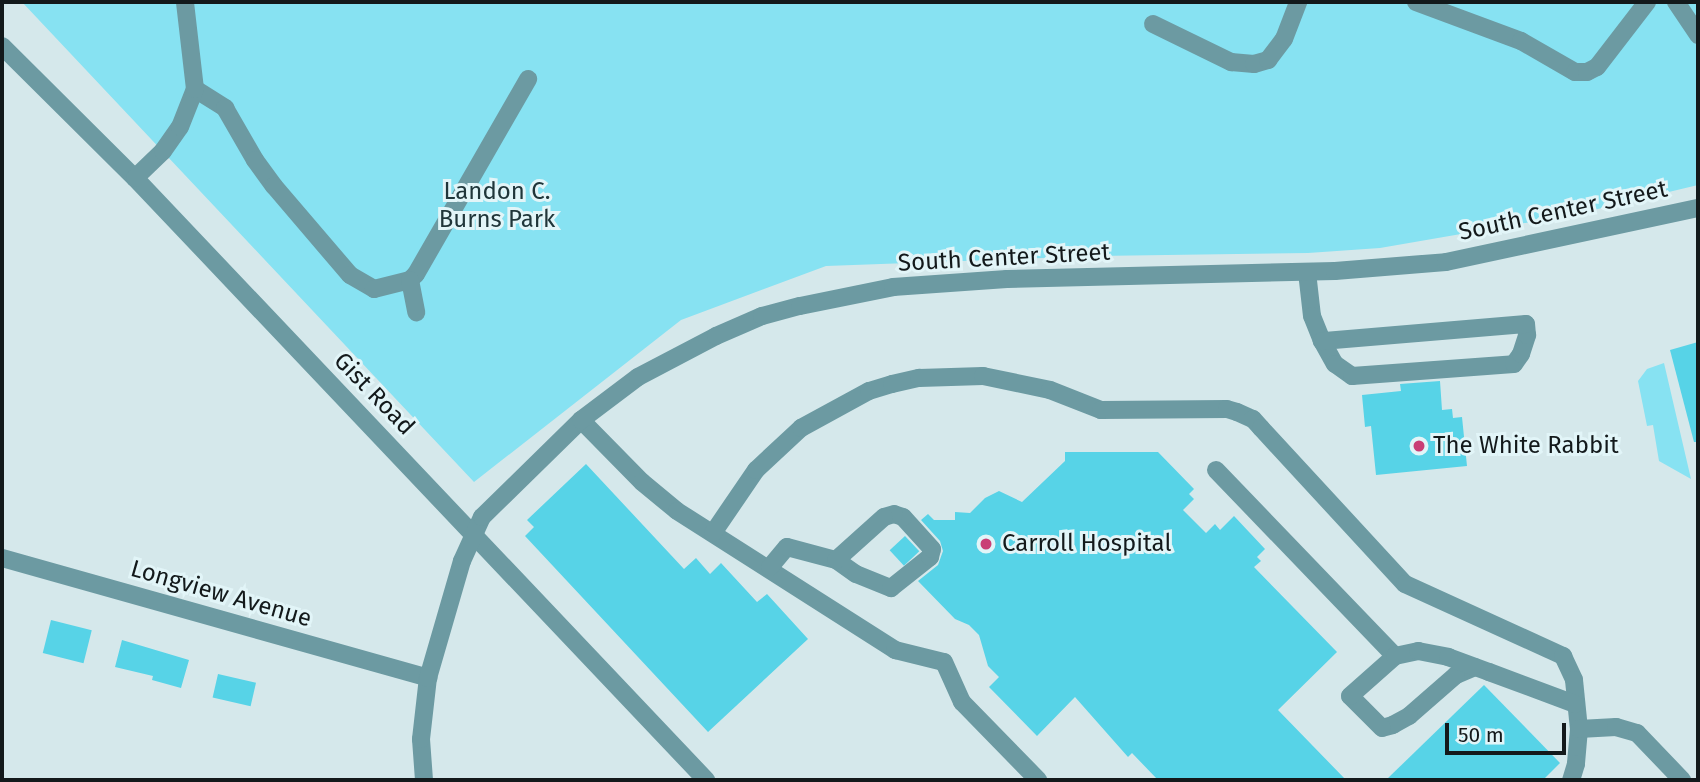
<!DOCTYPE html>
<html>
<head>
<meta charset="utf-8">
<style>
  body { margin:0 }
  #map { position:relative; width:1700px; height:782px; overflow:hidden; background:#d5e8eb; font-family:"Fira Sans",sans-serif }
  div>[style] { position:absolute }
  .green>* { inset:0; background:#87e2f2 }
  .building>* { inset:0; background:#57d3e7; transform-origin:0 0 }
  .minor>* { height:18px; margin:-9px; padding:0 9px; transform-origin:9px; border-radius:9px; background:#6c9aa2 }
  .dots>* { width:19px; height:19px; translate:-50% -50%; box-sizing:border-box; border:4px solid #e2f5f8; border-radius:50% }
  span { translate:-50% -50%; white-space:nowrap; text-align:center; line-height:1.15; -webkit-text-stroke:6px #e2f5f8; paint-order:stroke }
  .park-label { font-size:24px; color:#20363a }
  .street-label { font-size:24px; color:#13191b }
  .poi-label { font-size:24px; color:#13191b }
  .left { translate:0 -50%; text-align:left }
  .frame { position:absolute; inset:0; border:4px solid #13191b; pointer-events:none }
  .scale { position:absolute; left:1445px; top:723px; width:121px; height:32px; box-sizing:border-box; border:4px solid #13191b; border-top:0; padding-left:9px; font-size:21px; line-height:24px; white-space:nowrap; color:#13191b; -webkit-text-stroke:5px #e2f5f8; paint-order:stroke }
</style>
</head>
<body>
<div id="map">
  <div class="green">
    <i style="clip-path:polygon(22px 2px,1698px 2px,1698px 185px,1577px 214px,1380px 248px,1308px 253px,1096px 256px,826px 266px,681px 320px,474px 482px)"></i>
    <i style="clip-path:polygon(1664px 363px,1691px 479px,1659px 461px,1653px 425px,1647px 426px,1638px 381px,1647px 369px)"></i>
  </div>
  <div class="building">
    <i style="clip-path:polygon(1698px 342px,1698px 442px,1694px 442px,1670px 350px)"></i>
    <i style="clip-path:polygon(1440px 381px,1442px 410px,1452px 409px,1453px 418px,1462px 417px,1467px 466px,1376px 475px,1371px 426px,1365px 427px,1362px 395px,1401px 391px,1400px 384px)"></i>
    <i style="clip-path:polygon(1065px 452px,1158px 452px,1194px 489px,1189px 494px,1194px 499px,1183px 510px,1206px 533px,1215px 524px,1220px 530px,1234px 516px,1265px 549px,1257px 557px,1261px 561px,1254px 567px,1337px 652px,1278px 710px,1346px 780px,1158px 780px,1132px 753px,1128px 757px,1075px 697px,1037px 736px,989px 687px,999px 677px,988px 666px,979px 635px,969px 625px,955px 619px,918px 581px,938px 565px,943px 551px,940px 541px,921px 520px,928px 514px,934px 520px,955px 520px,955px 512px,970px 513px,985px 498px,999px 491px,1022px 502px,1065px 461px)"></i>
    <i style="clip-path:polygon(586px 464px,684px 569px,696px 558px,710px 574px,721px 563px,757px 602px,767px 594px,808px 639px,708px 732px,525px 536px,534px 527px,527px 520px)"></i>
    <i style="left:905px;top:536px;width:21px;height:21px;rotate:47deg"></i>
    <i style="left:51px;top:620px;width:42px;height:34px;rotate:14deg"></i>
    <i style="clip-path:polygon(122px 640px,189px 660px,181px 688px,152px 680px,153px 676px,115px 667px)"></i>
    <i style="left:218px;top:674px;width:39px;height:24px;rotate:13deg"></i>
    <i style="clip-path:polygon(1484px 685px,1560px 763px,1543px 780px,1386px 780px)"></i>
  </div>
  <div class="minor">
    <i style="left:1416px;top:2px;width:112px;rotate:20.4deg"></i>
    <i style="left:1521px;top:41px;width:62px;rotate:29.9deg"></i>
    <i style="left:1575px;top:72px;width:12px"></i>
    <i style="left:1587px;top:72px;width:11px;rotate:-27deg"></i>
    <i style="left:1597px;top:67px;width:82px;rotate:-52.4deg"></i>
    <i style="left:1676px;top:2px;width:40px;rotate:56deg"></i>
    <i style="left:1153px;top:24px;width:87px;rotate:26deg"></i>
    <i style="left:1231px;top:62px;width:23px;rotate:5deg"></i>
    <i style="left:1254px;top:64px;width:15px;rotate:-16deg"></i>
    <i style="left:1268px;top:60px;width:26px;rotate:-53deg"></i>
    <i style="left:1284px;top:39px;width:40px;rotate:-69deg"></i>
    <i style="left:2px;top:46px;width:187px;rotate:44.8deg"></i>
    <i style="left:135px;top:178px;width:830px;rotate:46.51deg"></i>
    <i style="left:195px;top:89px;width:36px;rotate:32deg"></i>
    <i style="left:225px;top:108px;width:60px;rotate:60deg"></i>
    <i style="left:255px;top:160px;width:32px;rotate:54deg"></i>
    <i style="left:274px;top:186px;width:117px;rotate:49.5deg"></i>
    <i style="left:350px;top:275px;width:28px;rotate:30deg"></i>
    <i style="left:374px;top:289px;width:37px;rotate:-14deg"></i>
    <i style="left:410px;top:280px;width:8px;rotate:-45deg"></i>
    <i style="left:416px;top:274px;width:225px;rotate:-60.1deg"></i>
    <i style="left:135px;top:178px;width:39px;rotate:-44deg"></i>
    <i style="left:163px;top:151px;width:29px;rotate:-55deg"></i>
    <i style="left:180px;top:127px;width:41px;rotate:-68.5deg"></i>
    <i style="left:195px;top:89px;width:88px;rotate:-96.6deg"></i>
    <i style="left:1307px;top:272px;width:44px;rotate:83.5deg"></i>
    <i style="left:1312px;top:316px;width:27px;rotate:68deg"></i>
    <i style="left:1322px;top:341px;width:26px;rotate:61deg"></i>
    <i style="left:1335px;top:364px;width:21px;rotate:35deg"></i>
    <i style="left:1352px;top:376px;width:162px;rotate:-4.2deg"></i>
    <i style="left:1514px;top:364px;width:12px;rotate:-55deg"></i>
    <i style="left:1521px;top:354px;width:20px;rotate:-72deg"></i>
    <i style="left:1527px;top:335px;width:11px;rotate:-95deg"></i>
    <i style="left:1526px;top:324px;width:205px;rotate:175.2deg"></i>
    <i style="left:410px;top:280px;width:33px;rotate:79deg"></i>
    <i style="left:581px;top:420px;width:87px;rotate:45.5deg"></i>
    <i style="left:642px;top:482px;width:45px;rotate:39.6deg"></i>
    <i style="left:677px;top:511px;width:259px;rotate:32.5deg"></i>
    <i style="left:895px;top:650px;width:50px;rotate:13.8deg"></i>
    <i style="left:944px;top:662px;width:44px;rotate:65.8deg"></i>
    <i style="left:962px;top:702px;width:109px;rotate:45.7deg"></i>
    <i style="left:1216px;top:470px;width:258px;rotate:46.1deg"></i>
    <i style="left:713px;top:533px;width:76px;rotate:-55.7deg"></i>
    <i style="left:756px;top:470px;width:62px;rotate:-43deg"></i>
    <i style="left:801px;top:428px;width:77px;rotate:-28.6deg"></i>
    <i style="left:869px;top:391px;width:24px;rotate:-17deg"></i>
    <i style="left:892px;top:384px;width:28px;rotate:-13deg"></i>
    <i style="left:919px;top:378px;width:64px;rotate:-1.8deg"></i>
    <i style="left:983px;top:376px;width:68px;rotate:11.8deg"></i>
    <i style="left:1050px;top:390px;width:55px;rotate:21.4deg"></i>
    <i style="left:1101px;top:410px;width:126px;rotate:-0.5deg"></i>
    <i style="left:1227px;top:409px;width:10px;rotate:17deg"></i>
    <i style="left:1237px;top:412px;width:17px;rotate:24deg"></i>
    <i style="left:1253px;top:419px;width:12px;rotate:48deg"></i>
    <i style="left:1261px;top:428px;width:212px;rotate:47.3deg"></i>
    <i style="left:1405px;top:584px;width:174px;rotate:24.5deg"></i>
    <i style="left:1563px;top:656px;width:26px;rotate:65deg"></i>
    <i style="left:1574px;top:680px;width:49px;rotate:84.2deg"></i>
    <i style="left:1579px;top:729px;width:35px;rotate:95deg"></i>
    <i style="left:1576px;top:764px;width:17px;rotate:107deg"></i>
    <i style="left:2px;top:558px;width:443px;rotate:15.7deg"></i>
    <i style="left:770px;top:567px;width:26px;rotate:-50deg"></i>
    <i style="left:787px;top:547px;width:51px;rotate:14.9deg"></i>
    <i style="left:836px;top:560px;width:24px;rotate:35deg"></i>
    <i style="left:856px;top:574px;width:38px;rotate:22deg"></i>
    <i style="left:891px;top:588px;width:50px;rotate:-38.5deg"></i>
    <i style="left:930px;top:557px;width:8px;rotate:-76deg"></i>
    <i style="left:932px;top:549px;width:43px;rotate:-132.2deg"></i>
    <i style="left:903px;top:517px;width:9px;rotate:-162deg"></i>
    <i style="left:894px;top:514px;width:10px;rotate:163deg"></i>
    <i style="left:884px;top:517px;width:64px;rotate:138.1deg"></i>
    <i style="left:1475px;top:667px;width:21px;rotate:157deg"></i>
    <i style="left:1456px;top:675px;width:62px;rotate:138.9deg"></i>
    <i style="left:1409px;top:716px;width:18px;rotate:151deg"></i>
    <i style="left:1393px;top:725px;width:11px;rotate:165deg"></i>
    <i style="left:1382px;top:728px;width:45px;rotate:-135deg"></i>
    <i style="left:1350px;top:696px;width:60px;rotate:-41.6deg"></i>
    <i style="left:1395px;top:656px;width:24px;rotate:-12deg"></i>
    <i style="left:1418px;top:651px;width:31px;rotate:11deg"></i>
    <i style="left:1448px;top:657px;width:44px;rotate:20.1deg"></i>
    <i style="left:1489px;top:672px;width:92px;rotate:20.4deg"></i>
    <i style="left:1579px;top:729px;width:37px;rotate:-3deg"></i>
    <i style="left:1616px;top:727px;width:22px;rotate:16deg"></i>
    <i style="left:1637px;top:733px;width:65px;rotate:46.2deg"></i>
    <i style="left:424px;top:780px;width:41px;rotate:-94.2deg"></i>
    <i style="left:421px;top:739px;width:61px;rotate:-83.5deg"></i>
    <i style="left:428px;top:678px;width:122px;rotate:-73.8deg"></i>
    <i style="left:462px;top:561px;width:48px;rotate:-65.6deg"></i>
    <i style="left:482px;top:517px;width:139px;rotate:-44.4deg"></i>
    <i style="left:581px;top:420px;width:71px;rotate:-37deg"></i>
    <i style="left:638px;top:377px;width:88px;rotate:-27.7deg"></i>
    <i style="left:716px;top:336px;width:50px;rotate:-23.5deg"></i>
    <i style="left:762px;top:316px;width:39px;rotate:-15deg"></i>
    <i style="left:800px;top:306px;width:95px;rotate:-11.5deg"></i>
    <i style="left:893px;top:287px;width:114px;rotate:-4deg"></i>
    <i style="left:1007px;top:279px;width:328px;rotate:-1.4deg"></i>
    <i style="left:1335px;top:271px;width:111px;rotate:-4.6deg"></i>
    <i style="left:1446px;top:262px;width:258px;rotate:-12.1deg"></i>
  </div>
  <div class="dots">
    <i style="left:1419px;top:446px;background:#c93f76"></i>
    <i style="left:986px;top:544px;background:#c93f76"></i>
  </div>
  <div class="park-label">
    <span style="left:497px;top:206px">Landon C.<br>Burns Park</span>
  </div>
  <div class="street-label">
    <span style="left:1563px;top:211px;rotate:-12deg">South Center Street</span>
    <span style="left:1004px;top:258px;rotate:-3deg">South Center Street</span>
    <span style="left:374px;top:394px;rotate:46deg">Gist Road</span>
    <span style="left:221px;top:594px;rotate:16deg">Longview Avenue</span>
  </div>
  <div class="poi-label">
    <span class="left" style="left:1433px;top:446px">The White Rabbit</span>
    <span class="left" style="left:1002px;top:544px">Carroll Hospital</span>
  </div>
  <div class="frame"></div>
  <div class="scale">50 m</div>
</div>
</body>
</html>
